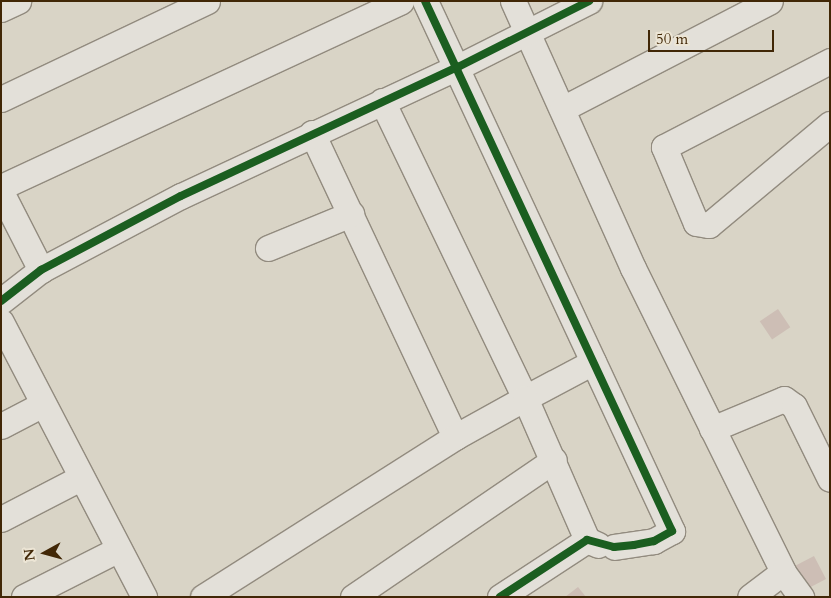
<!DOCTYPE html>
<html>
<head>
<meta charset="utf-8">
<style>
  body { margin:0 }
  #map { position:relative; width:831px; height:598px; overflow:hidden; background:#d9d4c6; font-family:Cardo,serif }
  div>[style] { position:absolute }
  .building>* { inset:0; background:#cdbeb5; transform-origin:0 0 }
  .roads { filter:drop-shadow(1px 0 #928b7f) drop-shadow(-1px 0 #928b7f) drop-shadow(0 1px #928b7f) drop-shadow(0 -1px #928b7f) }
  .minor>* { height:25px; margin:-12.5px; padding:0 12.5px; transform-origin:12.5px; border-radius:12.5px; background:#e3e0d9 }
  .cycleway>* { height:8px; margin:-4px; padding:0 4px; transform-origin:4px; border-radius:4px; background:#1b5e20 }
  span { translate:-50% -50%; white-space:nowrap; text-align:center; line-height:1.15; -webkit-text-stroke:4.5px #ece5d5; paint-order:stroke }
  .frame { position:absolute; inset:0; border:2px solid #412706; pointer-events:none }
  .north { position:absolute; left:20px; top:528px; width:50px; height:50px; -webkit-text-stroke:4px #ece5d5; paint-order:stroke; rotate:263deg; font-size:14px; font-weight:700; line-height:20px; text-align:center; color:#412706 }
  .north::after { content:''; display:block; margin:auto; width:18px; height:22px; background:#412706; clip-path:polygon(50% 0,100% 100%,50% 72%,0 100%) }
  .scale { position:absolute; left:648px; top:30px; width:126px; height:22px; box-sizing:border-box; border:2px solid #412706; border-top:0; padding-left:6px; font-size:15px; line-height:18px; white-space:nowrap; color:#412706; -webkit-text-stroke:4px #ece5d5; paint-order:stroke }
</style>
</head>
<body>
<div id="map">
  <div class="building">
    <i style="left:778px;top:309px;width:22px;height:22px;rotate:56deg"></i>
    <i style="clip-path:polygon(814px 556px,826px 579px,805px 590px,789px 569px)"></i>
    <i style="clip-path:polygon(578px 587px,586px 597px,565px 597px)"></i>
  </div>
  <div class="roads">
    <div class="minor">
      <i style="left:425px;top:1px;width:585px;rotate:65.01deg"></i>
      <i style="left:672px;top:531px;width:21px;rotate:151deg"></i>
      <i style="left:654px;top:541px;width:40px;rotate:171.5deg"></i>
      <i style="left:513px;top:1px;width:293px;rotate:65.8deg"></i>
      <i style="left:633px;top:268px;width:339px;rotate:63.7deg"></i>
      <i style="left:783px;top:572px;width:41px;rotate:142.9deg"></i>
      <i style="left:1px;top:9px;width:19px;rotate:-25deg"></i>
      <i style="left:830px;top:61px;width:187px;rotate:152.6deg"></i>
      <i style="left:664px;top:147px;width:82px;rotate:67.2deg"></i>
      <i style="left:696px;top:223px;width:13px;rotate:9deg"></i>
      <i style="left:709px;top:225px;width:158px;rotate:-39.9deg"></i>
      <i style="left:1px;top:99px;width:228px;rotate:-25.4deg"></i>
      <i style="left:382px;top:101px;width:330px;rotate:64.3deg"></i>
      <i style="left:525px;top:398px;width:77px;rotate:-27.9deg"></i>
      <i style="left:562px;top:109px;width:234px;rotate:-27.4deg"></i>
      <i style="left:312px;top:133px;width:336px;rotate:64.8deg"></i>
      <i style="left:1px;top:187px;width:441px;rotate:-24.9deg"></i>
      <i style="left:1px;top:192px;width:88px;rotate:62.9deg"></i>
      <i style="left:268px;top:248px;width:90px;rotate:-22.3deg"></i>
      <i style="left:1px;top:301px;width:51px;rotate:-37.8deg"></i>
      <i style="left:41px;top:270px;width:158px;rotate:-27.9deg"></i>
      <i style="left:181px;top:196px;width:306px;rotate:-25deg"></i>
      <i style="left:458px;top:67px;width:147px;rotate:-26.7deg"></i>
      <i style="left:1px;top:322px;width:310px;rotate:62.5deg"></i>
      <i style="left:1px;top:426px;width:47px;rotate:-27.6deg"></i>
      <i style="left:712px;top:429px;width:78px;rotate:-22.6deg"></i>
      <i style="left:784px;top:399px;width:12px;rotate:35deg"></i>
      <i style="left:794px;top:406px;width:81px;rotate:63.7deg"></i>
      <i style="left:1px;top:519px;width:89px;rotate:-27.4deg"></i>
      <i style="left:783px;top:572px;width:31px;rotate:54deg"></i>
      <i style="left:24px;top:597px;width:106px;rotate:-26.8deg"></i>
      <i style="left:203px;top:597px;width:299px;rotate:-32.4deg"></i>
      <i style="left:455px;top:437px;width:80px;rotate:-29.1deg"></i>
      <i style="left:525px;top:398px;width:155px;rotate:66.4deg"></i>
      <i style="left:353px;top:597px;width:243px;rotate:-34.3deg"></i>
      <i style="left:500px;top:597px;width:104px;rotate:-33.2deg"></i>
      <i style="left:587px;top:540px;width:12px;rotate:24deg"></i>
    </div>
  </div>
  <div class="cycleway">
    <i style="left:425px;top:1px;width:585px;rotate:65.01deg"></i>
    <i style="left:672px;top:531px;width:21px;rotate:151deg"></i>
    <i style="left:654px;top:541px;width:20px;rotate:169deg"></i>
    <i style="left:634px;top:545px;width:20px;rotate:174deg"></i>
    <i style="left:614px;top:547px;width:28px;rotate:-165deg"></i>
    <i style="left:587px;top:540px;width:104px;rotate:146.8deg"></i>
    <i style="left:1px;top:301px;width:51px;rotate:-37.8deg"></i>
    <i style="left:41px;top:270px;width:158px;rotate:-27.9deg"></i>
    <i style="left:181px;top:196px;width:306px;rotate:-25deg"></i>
    <i style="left:458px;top:67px;width:147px;rotate:-26.7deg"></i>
  </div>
  <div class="frame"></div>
  <div class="north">N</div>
  <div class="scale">50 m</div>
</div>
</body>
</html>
